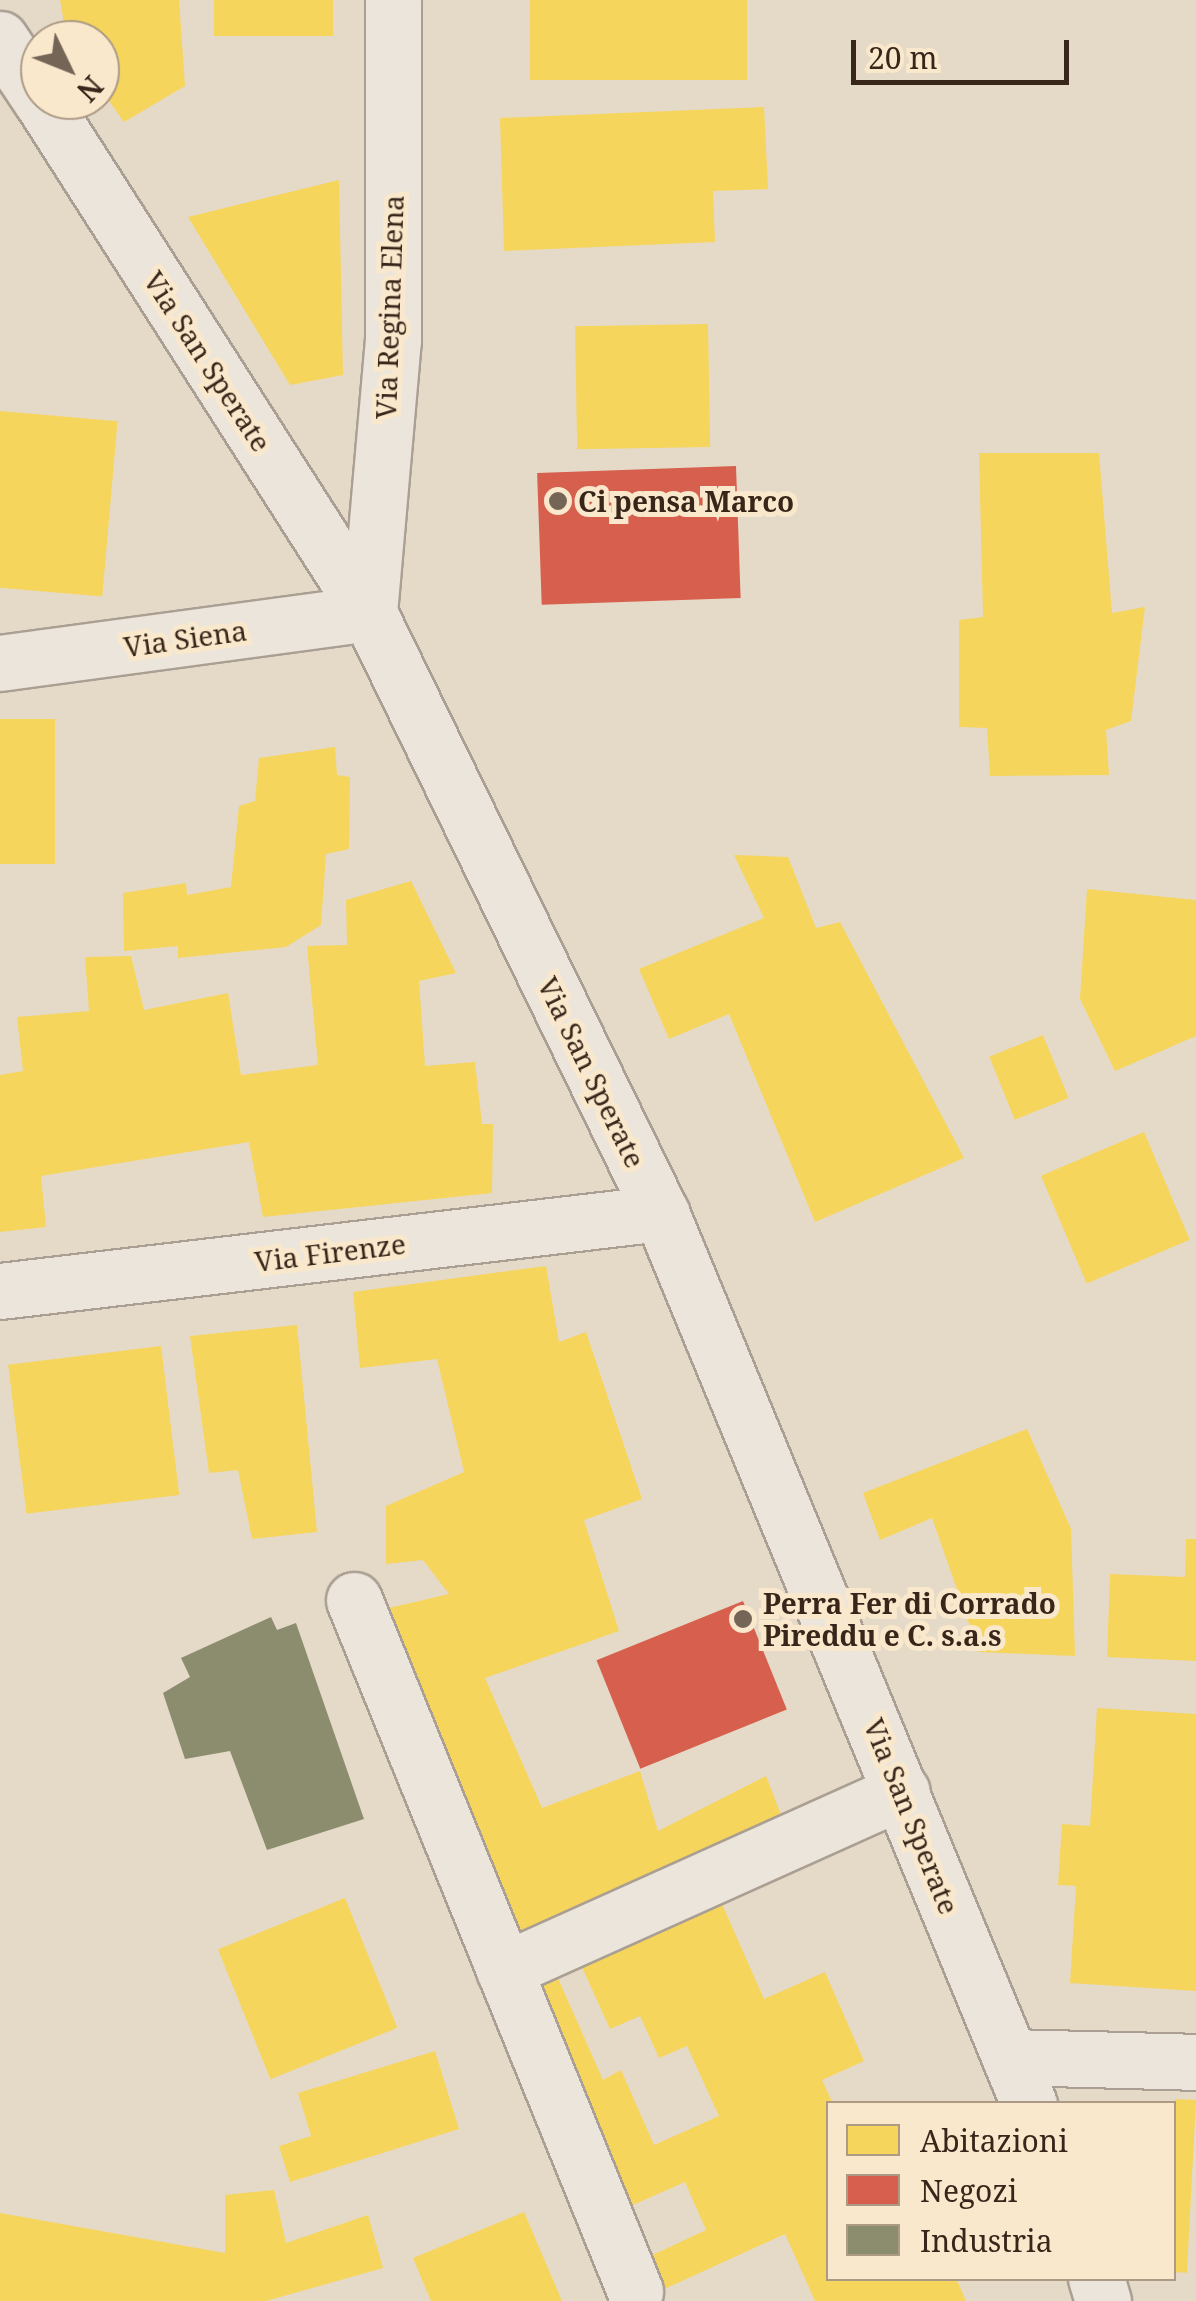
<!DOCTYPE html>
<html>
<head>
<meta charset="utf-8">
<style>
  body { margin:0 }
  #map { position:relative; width:1196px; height:2301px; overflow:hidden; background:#e5dac8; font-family:"Noto Serif",serif }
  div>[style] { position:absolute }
  .homes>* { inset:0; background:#f6d55c; transform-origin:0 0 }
  .shops>* { inset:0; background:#d6604d; transform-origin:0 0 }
  .industry>* { inset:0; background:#8c8c6e }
  .roads { filter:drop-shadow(2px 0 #aa9f92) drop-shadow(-2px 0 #aa9f92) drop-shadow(0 2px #aa9f92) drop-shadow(0 -2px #aa9f92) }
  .street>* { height:55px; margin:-27.5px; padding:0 27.5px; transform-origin:27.5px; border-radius:27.5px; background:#ece5db }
  .secondary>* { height:55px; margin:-27.5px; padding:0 27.5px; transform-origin:27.5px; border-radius:27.5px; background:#ece5db }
  .dots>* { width:28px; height:28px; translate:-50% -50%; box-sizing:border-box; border:5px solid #f9e8cc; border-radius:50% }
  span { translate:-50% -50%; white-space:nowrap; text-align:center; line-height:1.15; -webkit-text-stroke:10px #f9e8cc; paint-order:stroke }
  .street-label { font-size:28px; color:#39261a }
  .poi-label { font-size:28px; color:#39261a; font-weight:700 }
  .left { translate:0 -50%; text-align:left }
  .legend { position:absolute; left:826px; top:2101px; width:350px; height:180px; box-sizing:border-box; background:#f9e8cc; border:2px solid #ac9a85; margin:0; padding:12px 18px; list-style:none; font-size:30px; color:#39261a }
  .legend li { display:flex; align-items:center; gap:20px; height:50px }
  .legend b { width:50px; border:2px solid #ac9a85 }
  .north { position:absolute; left:20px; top:20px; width:100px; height:100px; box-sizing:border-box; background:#f9e8cc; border:2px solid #ac9a85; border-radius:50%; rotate:133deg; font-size:28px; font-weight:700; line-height:40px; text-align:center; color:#39261a }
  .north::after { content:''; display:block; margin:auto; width:35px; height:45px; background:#756557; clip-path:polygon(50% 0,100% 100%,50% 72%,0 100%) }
  .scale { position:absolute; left:851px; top:40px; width:218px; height:45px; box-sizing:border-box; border:5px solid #39261a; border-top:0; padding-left:12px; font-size:30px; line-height:35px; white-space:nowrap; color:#39261a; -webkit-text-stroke:8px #f9e8cc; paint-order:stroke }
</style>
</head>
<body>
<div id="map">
  <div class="homes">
    <i style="clip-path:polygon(60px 0,179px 0,185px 86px,124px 122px,100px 88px,100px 40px,67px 40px)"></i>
    <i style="left:214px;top:0;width:119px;height:36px"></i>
    <i style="left:530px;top:0;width:217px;height:80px"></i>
    <i style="clip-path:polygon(764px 107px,768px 189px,713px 191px,715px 242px,504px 251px,500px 118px)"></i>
    <i style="clip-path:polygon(339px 180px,343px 375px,290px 385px,188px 217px)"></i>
    <i style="left:708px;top:324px;width:123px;height:133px;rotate:89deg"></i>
    <i style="left:0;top:411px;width:118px;height:176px;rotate:5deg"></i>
    <i style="clip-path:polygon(979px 453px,1099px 453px,1112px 613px,1145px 607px,1131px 721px,1106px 730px,1109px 775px,990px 776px,987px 728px,959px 727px,959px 620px,983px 617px)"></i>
    <i style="left:0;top:719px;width:55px;height:145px"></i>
    <i style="clip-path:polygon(335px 747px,337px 775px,350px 777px,349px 849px,326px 854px,321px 925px,286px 947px,178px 958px,178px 946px,124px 951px,123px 893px,186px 883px,187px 895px,231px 887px,239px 806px,255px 801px,259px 758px)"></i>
    <i style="clip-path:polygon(734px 855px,788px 857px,816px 928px,840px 922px,964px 1158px,815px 1222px,729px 1014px,669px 1039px,639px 969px,764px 918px)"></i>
    <i style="clip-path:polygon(411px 881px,456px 973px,419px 981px,425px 1066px,475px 1062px,482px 1124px,493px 1124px,492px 1193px,263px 1217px,249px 1142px,41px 1176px,46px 1227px,0 1232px,0 1075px,23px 1071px,17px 1017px,89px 1011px,85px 957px,131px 956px,144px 1010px,228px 993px,241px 1075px,318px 1065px,307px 946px,347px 945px,346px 900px)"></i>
    <i style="clip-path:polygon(1087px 889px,1196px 900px,1196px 1036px,1115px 1071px,1080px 999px)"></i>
    <i style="left:1043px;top:1035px;width:68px;height:58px;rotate:68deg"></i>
    <i style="left:1144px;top:1132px;width:117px;height:112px;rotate:67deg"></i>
    <i style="clip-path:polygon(546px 1266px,559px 1342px,586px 1332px,642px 1499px,584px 1520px,619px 1631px,485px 1678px,542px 1808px,640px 1771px,658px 1831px,766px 1776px,782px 1817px,517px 1942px,389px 1608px,449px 1594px,423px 1560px,386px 1564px,386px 1506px,464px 1472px,437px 1359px,360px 1368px,353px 1292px)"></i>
    <i style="clip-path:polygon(297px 1325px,317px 1532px,252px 1539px,238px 1470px,209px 1473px,190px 1336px)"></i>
    <i style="left:161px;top:1346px;width:150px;height:154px;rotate:83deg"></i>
    <i style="clip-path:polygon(1027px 1429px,1071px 1529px,1075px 1656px,979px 1652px,932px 1518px,880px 1540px,863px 1493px)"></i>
    <i style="clip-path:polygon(1186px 1539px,1196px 1539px,1196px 1661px,1107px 1657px,1110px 1574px,1185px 1577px)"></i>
    <i style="clip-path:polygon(1097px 1708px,1196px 1714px,1196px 1991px,1070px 1983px,1076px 1886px,1058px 1885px,1062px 1824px,1090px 1826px)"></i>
    <i style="left:345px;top:1898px;width:140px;height:137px;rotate:68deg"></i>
    <i style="clip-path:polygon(722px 1904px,764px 1999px,825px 1972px,864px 2061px,822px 2080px,833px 2104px,828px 2278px,956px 2278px,966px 2301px,815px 2301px,785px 2234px,660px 2291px,646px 2258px,706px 2230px,685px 2182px,626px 2208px,535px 1986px,557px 1976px,603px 2080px,621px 2070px,654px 2145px,719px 2116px,687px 2046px,659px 2058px,640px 2016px,610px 2029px,581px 1965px)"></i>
    <i style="clip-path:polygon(435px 2051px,459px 2129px,290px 2182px,279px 2146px,311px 2136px,298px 2093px)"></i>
    <i style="left:1175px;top:2099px;width:21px;height:173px;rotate:3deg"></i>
    <i style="clip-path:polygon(274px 2190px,286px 2243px,368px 2215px,383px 2268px,266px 2301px,0 2301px,0 2213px,225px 2253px,225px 2195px)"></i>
    <i style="clip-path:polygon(524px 2212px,562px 2301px,431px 2301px,413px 2258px)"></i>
  </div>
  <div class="shops">
    <i style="left:736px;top:466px;width:132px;height:199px;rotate:88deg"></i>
    <i style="left:743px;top:1601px;width:117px;height:158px;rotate:68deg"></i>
  </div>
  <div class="industry">
    <i style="clip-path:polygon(271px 1617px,277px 1630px,296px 1623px,364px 1819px,267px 1850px,230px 1751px,185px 1759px,163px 1693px,190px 1677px,181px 1658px)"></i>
  </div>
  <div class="roads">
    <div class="street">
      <i style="left:0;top:663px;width:372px;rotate:-7.7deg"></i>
      <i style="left:369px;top:613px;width:274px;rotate:-85deg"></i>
      <i style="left:393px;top:340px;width:340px;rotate:-90deg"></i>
      <i style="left:0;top:1291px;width:666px;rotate:-6.73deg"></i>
      <i style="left:354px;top:1600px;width:746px;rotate:67.87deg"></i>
      <i style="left:504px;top:1970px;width:436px;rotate:-24.2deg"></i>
      <i style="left:1010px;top:2057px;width:186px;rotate:1.5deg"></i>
    </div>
    <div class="secondary">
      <i style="left:0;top:39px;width:72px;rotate:56.3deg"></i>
      <i style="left:41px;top:100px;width:609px;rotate:57.41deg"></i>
      <i style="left:369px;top:613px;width:667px;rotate:64.05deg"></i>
      <i style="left:661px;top:1213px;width:964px;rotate:67.56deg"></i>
      <i style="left:1096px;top:2278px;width:24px;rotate:73deg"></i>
    </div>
  </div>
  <div class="dots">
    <i style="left:558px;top:501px;background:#756557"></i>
    <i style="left:743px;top:1619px;background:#756557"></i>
  </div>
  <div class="street-label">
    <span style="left:389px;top:307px;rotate:-88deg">Via Regina Elena</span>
    <span style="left:208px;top:361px;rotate:57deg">Via San Sperate</span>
    <span style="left:185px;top:638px;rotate:-8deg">Via Siena</span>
    <span style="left:592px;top:1072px;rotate:64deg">Via San Sperate</span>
    <span style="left:330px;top:1252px;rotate:-7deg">Via Firenze</span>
    <span style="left:912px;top:1816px;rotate:68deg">Via San Sperate</span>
  </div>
  <div class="poi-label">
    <span class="left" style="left:578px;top:501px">Ci pensa Marco</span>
    <span class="left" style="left:763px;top:1619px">Perra Fer di Corrado<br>Pireddu e C. s.a.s</span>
  </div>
  <ul class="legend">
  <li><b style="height:28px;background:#f6d55c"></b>Abitazioni</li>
  <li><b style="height:28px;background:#d6604d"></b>Negozi</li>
  <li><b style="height:28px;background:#8c8c6e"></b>Industria</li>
  </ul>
  <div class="north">N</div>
  <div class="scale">20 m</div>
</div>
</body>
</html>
